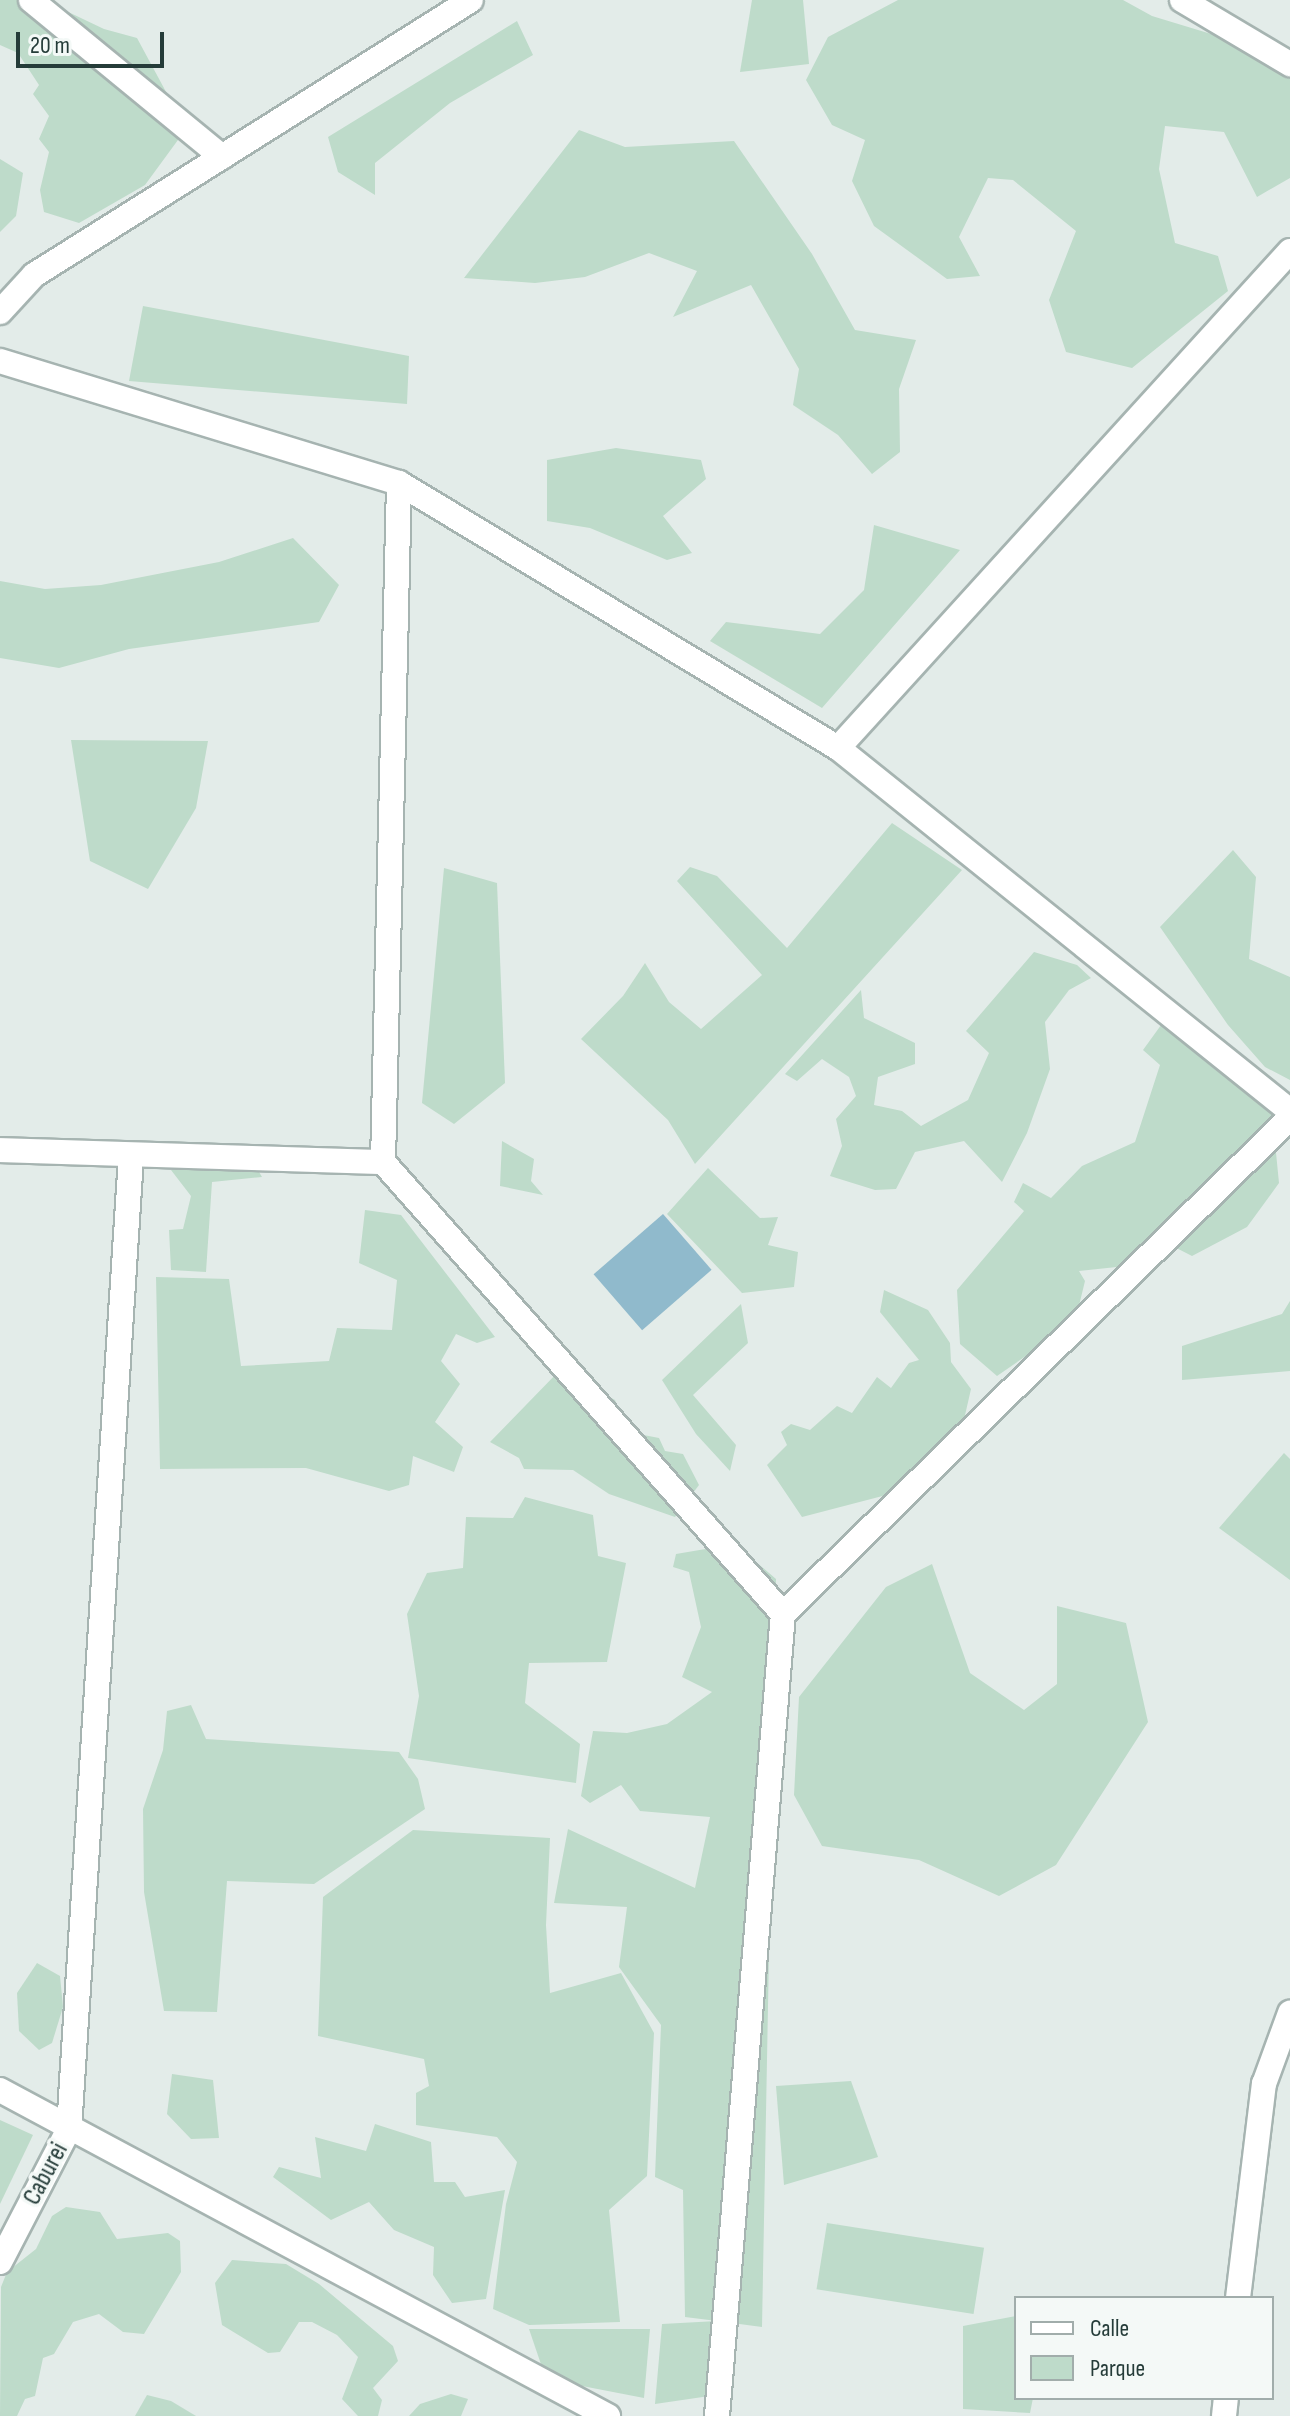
<!DOCTYPE html>
<html>
<head>
<meta charset="utf-8">
<style>
  body { margin:0 }
  #map { position:relative; width:1290px; height:2416px; overflow:hidden; background:#e3ece9; font-family:"Sofia Sans Condensed",sans-serif }
  div>[style] { position:absolute }
  .green>* { inset:0; background:#bedbca; transform-origin:0 0 }
  .water>* { inset:0; background:#90bacc; transform-origin:0 0 }
  .roads { filter:drop-shadow(2px 0 #a6b4b1) drop-shadow(-2px 0 #a6b4b1) drop-shadow(0 2px #a6b4b1) drop-shadow(0 -2px #a6b4b1) }
  .street>* { height:24px; margin:-12px; padding:0 12px; transform-origin:12px; border-radius:12px; background:#fff }
  span { translate:-50% -50%; white-space:nowrap; text-align:center; line-height:1.15; -webkit-text-stroke:7px #f4f9f7; paint-order:stroke }
  .street-label { font-size:26px; color:#253c39 }
  .legend { position:absolute; left:1014px; top:2296px; width:260px; height:104px; box-sizing:border-box; background:#f4f9f7; border:2px solid #a1adab; margin:0; padding:10px 14px; list-style:none; font-size:24px; color:#253c39 }
  .legend li { display:flex; align-items:center; gap:16px; height:40px }
  .legend b { width:40px; border:2px solid #a1adab }
  .scale { position:absolute; left:16px; top:32px; width:148px; height:36px; box-sizing:border-box; border:4px solid #253c39; border-top:0; padding-left:10px; font-size:24px; line-height:28px; white-space:nowrap; color:#253c39; -webkit-text-stroke:6px #f4f9f7; paint-order:stroke }
</style>
</head>
<body>
<div id="map">
  <div class="green">
    <i style="clip-path:polygon(0 0,43px 0,104px 29px,137px 38px,186px 129px,145px 185px,79px 223px,44px 212px,40px 190px,49px 152px,39px 139px,49px 116px,33px 94px,39px 85px,18px 53px,0 45px)"></i>
    <i style="clip-path:polygon(752px 0,803px 0,809px 64px,740px 72px)"></i>
    <i style="clip-path:polygon(898px 0,1123px 0,1152px 16px,1290px 58px,1290px 178px,1257px 197px,1224px 132px,1165px 126px,1159px 169px,1175px 243px,1218px 256px,1228px 291px,1132px 368px,1066px 352px,1049px 300px,1076px 231px,1013px 180px,988px 178px,959px 237px,980px 276px,947px 279px,874px 226px,852px 181px,865px 140px,832px 125px,806px 80px,828px 37px)"></i>
    <i style="clip-path:polygon(517px 21px,533px 55px,450px 103px,375px 163px,375px 195px,338px 172px,328px 137px)"></i>
    <i style="clip-path:polygon(579px 130px,625px 147px,734px 141px,812px 254px,855px 330px,916px 340px,899px 389px,900px 452px,872px 474px,838px 435px,793px 405px,799px 369px,751px 285px,673px 317px,697px 271px,649px 253px,585px 277px,535px 283px,464px 278px)"></i>
    <i style="clip-path:polygon(0 159px,23px 173px,16px 216px,0 232px)"></i>
    <i style="clip-path:polygon(143px 306px,409px 356px,407px 404px,129px 381px)"></i>
    <i style="clip-path:polygon(616px 448px,701px 460px,706px 479px,663px 516px,692px 553px,667px 560px,590px 528px,547px 521px,547px 460px)"></i>
    <i style="clip-path:polygon(874px 525px,960px 550px,822px 708px,710px 641px,726px 622px,820px 634px,864px 590px)"></i>
    <i style="clip-path:polygon(293px 538px,339px 585px,319px 622px,129px 649px,59px 668px,0 658px,0 581px,45px 589px,101px 585px,219px 562px)"></i>
    <i style="clip-path:polygon(71px 740px,208px 741px,196px 808px,148px 889px,90px 861px)"></i>
    <i style="clip-path:polygon(892px 823px,962px 870px,695px 1164px,668px 1120px,581px 1039px,623px 996px,645px 963px,669px 1002px,701px 1029px,762px 975px,677px 881px,690px 867px,717px 876px,787px 948px)"></i>
    <i style="clip-path:polygon(1233px 850px,1256px 877px,1249px 959px,1290px 977px,1290px 1080px,1265px 1067px,1228px 1025px,1160px 927px)"></i>
    <i style="clip-path:polygon(444px 868px,497px 883px,505px 1083px,454px 1124px,422px 1103px)"></i>
    <i style="clip-path:polygon(1034px 952px,1077px 965px,1091px 978px,1069px 990px,1045px 1022px,1050px 1069px,1027px 1133px,1002px 1182px,964px 1141px,915px 1152px,896px 1189px,875px 1190px,830px 1176px,842px 1146px,836px 1119px,856px 1096px,849px 1077px,822px 1059px,797px 1081px,785px 1074px,861px 990px,864px 1018px,915px 1043px,915px 1064px,878px 1077px,874px 1105px,902px 1111px,921px 1126px,968px 1100px,989px 1053px,966px 1031px)"></i>
    <i style="clip-path:polygon(1164px 1021px,1269px 1082px,1279px 1183px,1247px 1227px,1192px 1256px,1151px 1235px,1126px 1266px,1079px 1271px,1085px 1281px,1075px 1322px,997px 1376px,960px 1344px,957px 1290px,1024px 1211px,1014px 1202px,1023px 1183px,1051px 1198px,1082px 1166px,1135px 1142px,1160px 1065px,1143px 1050px)"></i>
    <i style="clip-path:polygon(502px 1141px,534px 1159px,531px 1181px,543px 1195px,500px 1186px)"></i>
    <i style="clip-path:polygon(255px 1165px,262px 1177px,212px 1182px,206px 1272px,171px 1270px,169px 1230px,183px 1229px,191px 1196px,171px 1170px)"></i>
    <i style="clip-path:polygon(708px 1168px,760px 1218px,778px 1217px,768px 1245px,798px 1252px,794px 1287px,742px 1293px,667px 1214px)"></i>
    <i style="clip-path:polygon(365px 1210px,401px 1215px,495px 1337px,477px 1343px,456px 1334px,441px 1361px,460px 1384px,435px 1422px,463px 1447px,454px 1472px,413px 1456px,409px 1485px,389px 1491px,306px 1468px,160px 1469px,156px 1277px,229px 1279px,241px 1366px,329px 1361px,337px 1328px,392px 1330px,397px 1280px,359px 1263px)"></i>
    <i style="clip-path:polygon(884px 1290px,928px 1310px,950px 1343px,951px 1362px,971px 1389px,963px 1424px,894px 1493px,802px 1517px,767px 1465px,787px 1445px,781px 1432px,791px 1424px,810px 1430px,837px 1406px,852px 1413px,877px 1377px,891px 1388px,909px 1363px,919px 1360px,880px 1312px)"></i>
    <i style="clip-path:polygon(1290px 1301px,1290px 1371px,1182px 1380px,1182px 1346px,1282px 1314px)"></i>
    <i style="clip-path:polygon(741px 1304px,748px 1343px,693px 1395px,736px 1445px,730px 1471px,696px 1434px,662px 1380px)"></i>
    <i style="clip-path:polygon(560px 1370px,615px 1400px,628px 1432px,659px 1438px,665px 1451px,683px 1454px,699px 1485px,675px 1517px,609px 1494px,573px 1470px,524px 1469px,519px 1458px,490px 1442px)"></i>
    <i style="clip-path:polygon(1284px 1453px,1290px 1459px,1290px 1580px,1219px 1528px)"></i>
    <i style="clip-path:polygon(525px 1497px,593px 1515px,598px 1556px,626px 1563px,607px 1662px,529px 1663px,525px 1703px,580px 1744px,576px 1783px,408px 1758px,419px 1696px,407px 1614px,427px 1573px,463px 1568px,466px 1517px,513px 1518px)"></i>
    <i style="clip-path:polygon(735px 1544px,776px 1579px,762px 2327px,732px 2323px,730px 2393px,655px 2404px,662px 2324px,717px 2321px,685px 2317px,683px 2190px,655px 2177px,661px 2025px,619px 1967px,627px 1907px,554px 1903px,568px 1829px,695px 1888px,710px 1817px,640px 1811px,621px 1785px,590px 1803px,581px 1796px,593px 1731px,627px 1733px,667px 1724px,712px 1692px,682px 1677px,701px 1627px,689px 1572px,673px 1567px,676px 1554px)"></i>
    <i style="clip-path:polygon(932px 1564px,970px 1673px,1024px 1710px,1057px 1684px,1057px 1606px,1126px 1623px,1148px 1722px,1056px 1865px,999px 1896px,919px 1860px,822px 1846px,794px 1795px,799px 1697px,886px 1587px)"></i>
    <i style="clip-path:polygon(191px 1705px,206px 1739px,399px 1752px,418px 1779px,425px 1809px,314px 1884px,227px 1881px,217px 2012px,164px 2011px,144px 1892px,143px 1809px,163px 1750px,167px 1711px)"></i>
    <i style="clip-path:polygon(413px 1830px,550px 1838px,546px 1925px,550px 1993px,621px 1973px,654px 2033px,647px 2176px,609px 2210px,620px 2322px,529px 2325px,493px 2309px,506px 2204px,517px 2162px,497px 2137px,416px 2125px,416px 2093px,429px 2086px,424px 2059px,318px 2036px,323px 1897px)"></i>
    <i style="clip-path:polygon(37px 1963px,60px 1976px,63px 2007px,52px 2043px,39px 2050px,19px 2031px,17px 1993px)"></i>
    <i style="clip-path:polygon(172px 2074px,213px 2080px,219px 2138px,191px 2139px,167px 2114px)"></i>
    <i style="clip-path:polygon(851px 2081px,878px 2157px,784px 2185px,776px 2086px)"></i>
    <i style="clip-path:polygon(0 2120px,33px 2135px,0 2204px)"></i>
    <i style="clip-path:polygon(375px 2124px,431px 2142px,434px 2182px,455px 2182px,465px 2197px,505px 2190px,486px 2299px,452px 2303px,433px 2275px,434px 2247px,394px 2230px,369px 2202px,331px 2220px,273px 2177px,279px 2167px,321px 2178px,315px 2137px,366px 2151px)"></i>
    <i style="clip-path:polygon(66px 2207px,100px 2212px,117px 2239px,168px 2233px,180px 2241px,181px 2272px,144px 2334px,123px 2332px,99px 2314px,73px 2322px,54px 2354px,43px 2358px,35px 2396px,25px 2399px,17px 2416px,0 2416px,1px 2287px,7px 2272px,36px 2249px,52px 2216px)"></i>
    <i style="left:827px;top:2223px;width:159px;height:67px;rotate:9deg"></i>
    <i style="clip-path:polygon(232px 2260px,286px 2264px,319px 2284px,393px 2346px,398px 2361px,373px 2388px,382px 2400px,378px 2416px,358px 2416px,342px 2399px,358px 2357px,337px 2335px,312px 2322px,299px 2322px,280px 2352px,268px 2353px,222px 2325px,215px 2283px)"></i>
    <i style="clip-path:polygon(1016px 2316px,1016px 2398px,1033px 2398px,1030px 2413px,963px 2409px,963px 2326px)"></i>
    <i style="clip-path:polygon(529px 2329px,650px 2329px,644px 2398px,546px 2379px)"></i>
    <i style="clip-path:polygon(451px 2394px,468px 2399px,461px 2416px,409px 2416px,420px 2404px)"></i>
    <i style="clip-path:polygon(147px 2395px,171px 2401px,196px 2416px,135px 2416px)"></i>
  </div>
  <div class="water">
    <i style="left:663px;top:1214px;width:74px;height:92px;rotate:49deg"></i>
  </div>
  <div class="roads">
    <div class="street">
      <i style="left:31px;top:0;width:247px;rotate:39.4deg"></i>
      <i style="left:1182px;top:0;width:126px;rotate:30.7deg"></i>
      <i style="left:0;top:312px;width:50px;rotate:-47.4deg"></i>
      <i style="left:34px;top:275px;width:516px;rotate:-32.18deg"></i>
      <i style="left:0;top:361px;width:417px;rotate:17deg"></i>
      <i style="left:399px;top:483px;width:513px;rotate:31.12deg"></i>
      <i style="left:838px;top:748px;width:580px;rotate:38.77deg"></i>
      <i style="left:838px;top:748px;width:672px;rotate:-47.71deg"></i>
      <i style="left:0;top:1150px;width:383px;rotate:1.8deg"></i>
      <i style="left:383px;top:1162px;width:604px;rotate:48.49deg"></i>
      <i style="left:383px;top:1162px;width:679px;rotate:-88.65deg"></i>
      <i style="left:0;top:2090px;width:690px;rotate:28.2deg"></i>
      <i style="left:0;top:2262px;width:150px;rotate:-62.6deg"></i>
      <i style="left:69px;top:2129px;width:975px;rotate:-86.35deg"></i>
      <i style="left:1238px;top:2298px;width:216px;rotate:-83.1deg"></i>
      <i style="left:1264px;top:2084px;width:76px;rotate:-69.9deg"></i>
      <i style="left:717px;top:2416px;width:805px;rotate:-85.3deg"></i>
      <i style="left:783px;top:1614px;width:709px;rotate:-44.37deg"></i>
      <i style="left:1224px;top:2416px;width:18px;rotate:-84deg"></i>
    </div>
  </div>
  <div class="street-label">
    <span style="left:46px;top:2174px;rotate:-62deg">Caburei</span>
  </div>
  <ul class="legend">
  <li><b style="height:10px;background:#fff"></b>Calle</li>
  <li><b style="height:22px;background:#bedbca"></b>Parque</li>
  </ul>
  <div class="scale">20 m</div>
</div>
</body>
</html>
